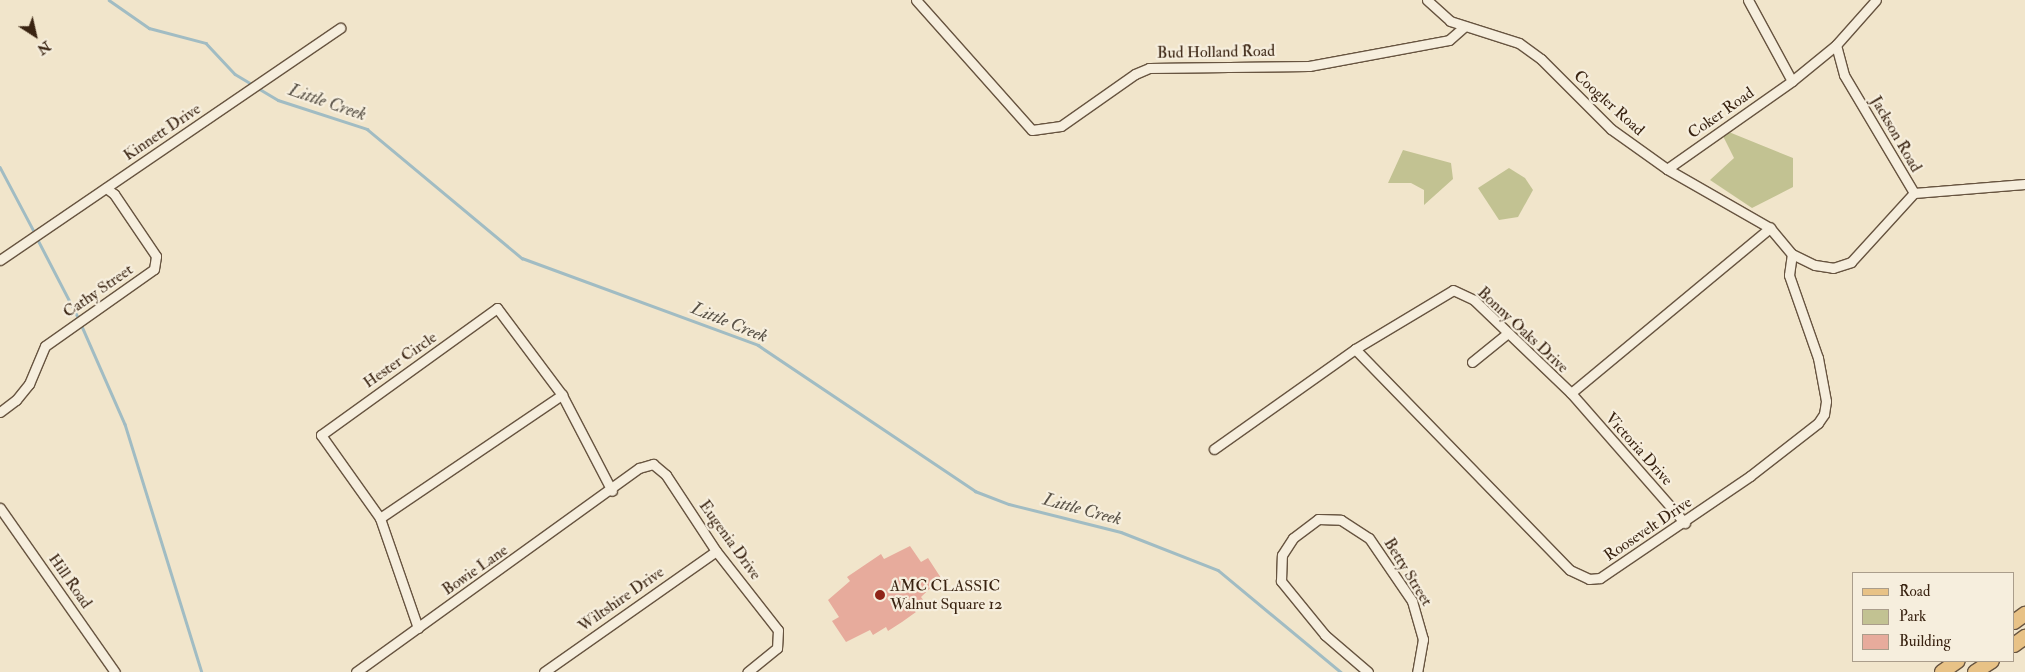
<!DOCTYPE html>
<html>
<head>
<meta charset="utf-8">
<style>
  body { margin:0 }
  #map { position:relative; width:2025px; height:672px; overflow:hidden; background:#f1e5cb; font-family:"IM FELL Double Pica",serif }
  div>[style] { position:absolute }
  .green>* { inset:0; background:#c2c292 }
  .stream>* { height:2.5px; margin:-1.25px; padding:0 1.25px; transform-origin:1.25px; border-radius:1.25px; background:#a1bcc3 }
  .building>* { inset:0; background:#e7ab9c }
  .roads { filter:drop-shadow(1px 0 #675440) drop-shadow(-1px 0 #675440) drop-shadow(0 1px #675440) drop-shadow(0 -1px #675440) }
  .street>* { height:9px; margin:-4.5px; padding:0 4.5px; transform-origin:4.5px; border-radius:4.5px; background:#f6eedd }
  .primary>* { height:14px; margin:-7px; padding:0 7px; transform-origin:7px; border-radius:7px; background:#e8c286 }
  .dots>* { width:14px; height:14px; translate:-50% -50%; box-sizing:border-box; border:2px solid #f6eedd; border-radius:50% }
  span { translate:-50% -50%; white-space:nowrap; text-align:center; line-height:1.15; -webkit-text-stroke:4.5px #f6eedd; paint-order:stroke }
  .street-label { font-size:16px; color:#392311 }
  .poi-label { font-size:16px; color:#392311 }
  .left { translate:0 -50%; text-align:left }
  .water-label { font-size:18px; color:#585146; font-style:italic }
  .legend { position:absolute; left:1852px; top:572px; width:162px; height:90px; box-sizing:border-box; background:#f6eedd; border:1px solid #aa9d8b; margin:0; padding:6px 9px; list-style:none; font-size:15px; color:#392311 }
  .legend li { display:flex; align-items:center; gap:10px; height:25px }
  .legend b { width:25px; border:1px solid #aa9d8b }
  .north { position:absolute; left:10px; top:10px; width:50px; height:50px; -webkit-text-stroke:4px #f6eedd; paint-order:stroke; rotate:145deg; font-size:14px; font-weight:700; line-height:20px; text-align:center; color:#392311 }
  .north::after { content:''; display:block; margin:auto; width:18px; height:22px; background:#392311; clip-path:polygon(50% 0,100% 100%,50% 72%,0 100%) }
</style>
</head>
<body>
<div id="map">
  <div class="green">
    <i style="clip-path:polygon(1719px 128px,1793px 158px,1793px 187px,1752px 208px,1710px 180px,1734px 158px)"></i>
    <i style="clip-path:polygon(1403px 150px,1451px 163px,1453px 179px,1424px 205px,1424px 190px,1411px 183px,1388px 183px)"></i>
    <i style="clip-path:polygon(1509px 168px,1525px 178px,1533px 190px,1518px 217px,1499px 220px,1478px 188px)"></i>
  </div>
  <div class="stream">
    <i style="left:109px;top:0;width:49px;rotate:35deg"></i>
    <i style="left:149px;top:28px;width:59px;rotate:14.7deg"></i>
    <i style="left:206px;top:43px;width:42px;rotate:46.9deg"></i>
    <i style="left:235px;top:74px;width:21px;rotate:31deg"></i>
    <i style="left:258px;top:88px;width:23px;rotate:31deg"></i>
    <i style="left:278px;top:100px;width:94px;rotate:18deg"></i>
    <i style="left:367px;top:129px;width:202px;rotate:39.8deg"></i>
    <i style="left:522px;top:258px;width:252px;rotate:20.2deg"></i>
    <i style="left:758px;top:345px;width:262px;rotate:33.9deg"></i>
    <i style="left:975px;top:491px;width:36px;rotate:21deg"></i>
    <i style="left:1009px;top:504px;width:115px;rotate:14deg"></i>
    <i style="left:1121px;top:532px;width:104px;rotate:21.4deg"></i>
    <i style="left:1218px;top:570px;width:160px;rotate:39.7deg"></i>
    <i style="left:0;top:167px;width:75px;rotate:62.1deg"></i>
    <i style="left:37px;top:238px;width:91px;rotate:62.6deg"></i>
    <i style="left:81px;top:324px;width:109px;rotate:66.3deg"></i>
    <i style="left:125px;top:424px;width:260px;rotate:72.8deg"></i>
  </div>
  <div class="building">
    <i style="clip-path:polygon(910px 546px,921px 562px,928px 558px,941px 578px,921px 597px,924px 601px,913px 609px,916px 612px,902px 622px,888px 631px,886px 627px,873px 635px,870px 630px,846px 642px,832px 621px,839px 617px,828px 600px,850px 581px,847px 577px,881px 554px,884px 559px)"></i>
  </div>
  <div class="roads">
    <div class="street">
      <i style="left:916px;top:0;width:174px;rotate:48.3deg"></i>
      <i style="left:1032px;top:130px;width:29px;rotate:-8deg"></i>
      <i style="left:1061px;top:126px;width:90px;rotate:-35.1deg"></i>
      <i style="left:1135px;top:74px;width:15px;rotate:-23deg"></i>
      <i style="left:1149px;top:68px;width:160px;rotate:-0.7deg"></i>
      <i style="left:1309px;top:66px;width:142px;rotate:-10.5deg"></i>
      <i style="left:1449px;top:40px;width:21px;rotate:-41deg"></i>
      <i style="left:1427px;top:0;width:31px;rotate:42deg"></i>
      <i style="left:1450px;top:21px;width:72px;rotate:17.7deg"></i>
      <i style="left:1519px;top:43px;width:27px;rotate:36deg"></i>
      <i style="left:1541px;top:59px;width:99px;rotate:45deg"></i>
      <i style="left:1611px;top:129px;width:69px;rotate:35.5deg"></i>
      <i style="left:1667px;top:169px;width:119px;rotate:29.8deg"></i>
      <i style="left:1770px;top:228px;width:34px;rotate:50deg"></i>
      <i style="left:1792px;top:254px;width:25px;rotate:26deg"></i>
      <i style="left:1815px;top:265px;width:18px;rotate:9deg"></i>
      <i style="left:1833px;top:268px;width:19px;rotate:-18deg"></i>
      <i style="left:1851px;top:262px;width:93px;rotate:-47.6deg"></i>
      <i style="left:1914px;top:193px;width:111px;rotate:-4.6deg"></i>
      <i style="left:1748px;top:0;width:92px;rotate:61.5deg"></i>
      <i style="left:1836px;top:45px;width:31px;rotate:75deg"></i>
      <i style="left:1844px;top:75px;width:137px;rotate:59.3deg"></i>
      <i style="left:1667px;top:169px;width:153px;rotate:-35.1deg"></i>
      <i style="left:1792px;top:81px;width:57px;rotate:-39.3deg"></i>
      <i style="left:1836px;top:45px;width:60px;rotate:-48.4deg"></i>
      <i style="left:0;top:260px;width:412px;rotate:-34.3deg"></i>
      <i style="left:1355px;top:349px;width:308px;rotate:45.8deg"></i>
      <i style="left:1570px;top:570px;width:21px;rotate:25deg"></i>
      <i style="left:1589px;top:579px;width:11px;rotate:-5deg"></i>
      <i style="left:1600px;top:578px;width:181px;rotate:-34.2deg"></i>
      <i style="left:1750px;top:476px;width:86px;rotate:-37.9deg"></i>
      <i style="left:1818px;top:423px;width:11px;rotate:-56deg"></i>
      <i style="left:1824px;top:414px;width:13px;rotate:-81deg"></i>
      <i style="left:1826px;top:401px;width:44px;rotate:-100.5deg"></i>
      <i style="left:1818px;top:358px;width:88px;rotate:-109.3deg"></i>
      <i style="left:1789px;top:275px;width:21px;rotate:-82deg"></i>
      <i style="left:1472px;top:362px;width:46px;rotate:-38.9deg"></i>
      <i style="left:1571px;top:393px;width:259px;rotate:-39.7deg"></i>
      <i style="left:0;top:412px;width:20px;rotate:-37deg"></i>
      <i style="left:16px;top:400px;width:21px;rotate:-51deg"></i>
      <i style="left:29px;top:384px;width:41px;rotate:-67.2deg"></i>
      <i style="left:45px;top:346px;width:133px;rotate:-35.2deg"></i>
      <i style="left:154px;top:269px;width:13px;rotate:-81deg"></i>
      <i style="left:156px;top:256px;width:75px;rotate:-124.1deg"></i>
      <i style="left:114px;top:194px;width:10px;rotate:-143deg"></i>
      <i style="left:1214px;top:449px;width:173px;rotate:-35.3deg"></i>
      <i style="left:1355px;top:349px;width:114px;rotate:-31deg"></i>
      <i style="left:1453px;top:290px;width:23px;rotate:25deg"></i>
      <i style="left:1474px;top:300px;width:134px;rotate:43.8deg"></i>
      <i style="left:1571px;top:393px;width:173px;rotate:48.8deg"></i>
      <i style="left:0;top:508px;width:200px;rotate:55deg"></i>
      <i style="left:380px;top:518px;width:220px;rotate:-34.1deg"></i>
      <i style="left:418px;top:628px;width:116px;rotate:-109.1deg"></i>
      <i style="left:380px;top:518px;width:102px;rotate:-125.4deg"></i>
      <i style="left:321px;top:435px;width:217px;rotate:-35.8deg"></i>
      <i style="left:497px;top:308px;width:109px;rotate:53.2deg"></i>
      <i style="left:562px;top:395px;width:108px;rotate:62.5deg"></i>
      <i style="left:356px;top:672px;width:349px;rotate:-35.8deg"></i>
      <i style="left:639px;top:468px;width:15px;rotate:-16deg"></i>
      <i style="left:653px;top:464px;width:17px;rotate:40deg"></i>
      <i style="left:666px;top:475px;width:91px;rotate:56.7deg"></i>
      <i style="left:716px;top:551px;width:100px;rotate:51.9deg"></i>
      <i style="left:778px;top:630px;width:18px;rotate:93deg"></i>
      <i style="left:777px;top:648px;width:38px;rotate:141deg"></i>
      <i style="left:544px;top:672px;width:210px;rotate:-35.1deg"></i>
      <i style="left:1368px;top:672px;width:57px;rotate:-139.3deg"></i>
      <i style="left:1325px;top:635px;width:70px;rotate:-129.2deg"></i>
      <i style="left:1281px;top:581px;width:26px;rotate:-88deg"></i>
      <i style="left:1282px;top:555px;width:20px;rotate:-57deg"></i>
      <i style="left:1293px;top:538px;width:31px;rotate:-37deg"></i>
      <i style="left:1318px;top:519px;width:23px;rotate:2deg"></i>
      <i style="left:1341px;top:520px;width:33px;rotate:33deg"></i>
      <i style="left:1369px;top:538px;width:76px;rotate:55.7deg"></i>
      <i style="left:1412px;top:601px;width:40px;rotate:74deg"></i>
      <i style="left:1423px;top:639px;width:34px;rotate:100deg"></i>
    </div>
    <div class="primary">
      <i style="left:2014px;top:622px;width:14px;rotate:-36deg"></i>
      <i style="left:2014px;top:645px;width:14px;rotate:-36deg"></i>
      <i style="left:1942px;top:672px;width:19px;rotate:-35deg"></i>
      <i style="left:1975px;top:672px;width:20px;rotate:-33deg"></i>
    </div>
  </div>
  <div class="dots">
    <i style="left:880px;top:595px;background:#8f2418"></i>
  </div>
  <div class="street-label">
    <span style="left:1216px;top:52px;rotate:-1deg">Bud Holland Road</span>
    <span style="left:1609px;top:103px;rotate:42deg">Coogler Road</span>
    <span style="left:1721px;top:113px;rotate:-35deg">Coker Road</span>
    <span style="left:162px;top:132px;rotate:-34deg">Kinnett Drive</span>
    <span style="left:1896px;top:134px;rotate:60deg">Jackson Road</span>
    <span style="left:98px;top:291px;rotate:-35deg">Cathy Street</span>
    <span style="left:1523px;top:330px;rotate:43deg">Bonny Oaks Drive</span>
    <span style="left:400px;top:360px;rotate:-35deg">Hester Circle</span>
    <span style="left:1639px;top:449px;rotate:48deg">Victoria Drive</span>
    <span style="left:1648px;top:529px;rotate:-34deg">Roosevelt Drive</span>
    <span style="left:730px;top:540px;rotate:54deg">Eugenia Drive</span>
    <span style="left:475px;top:570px;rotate:-35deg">Bowie Lane</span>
    <span style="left:1408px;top:572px;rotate:58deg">Betty Street</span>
    <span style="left:70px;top:581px;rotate:55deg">Hill Road</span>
    <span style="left:621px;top:599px;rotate:-35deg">Wiltshire Drive</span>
  </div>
  <div class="poi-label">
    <span class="left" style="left:890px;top:595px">AMC CLASSIC<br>Walnut Square 12</span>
  </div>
  <div class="water-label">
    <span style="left:327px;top:103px;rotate:19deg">Little Creek</span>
    <span style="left:729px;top:323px;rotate:22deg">Little Creek</span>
    <span style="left:1082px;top:510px;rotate:15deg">Little Creek</span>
  </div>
  <ul class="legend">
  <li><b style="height:6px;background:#e8c286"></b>Road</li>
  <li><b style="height:14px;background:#c2c292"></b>Park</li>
  <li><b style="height:14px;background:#e7ab9c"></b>Building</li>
  </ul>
  <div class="north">N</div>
</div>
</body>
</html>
